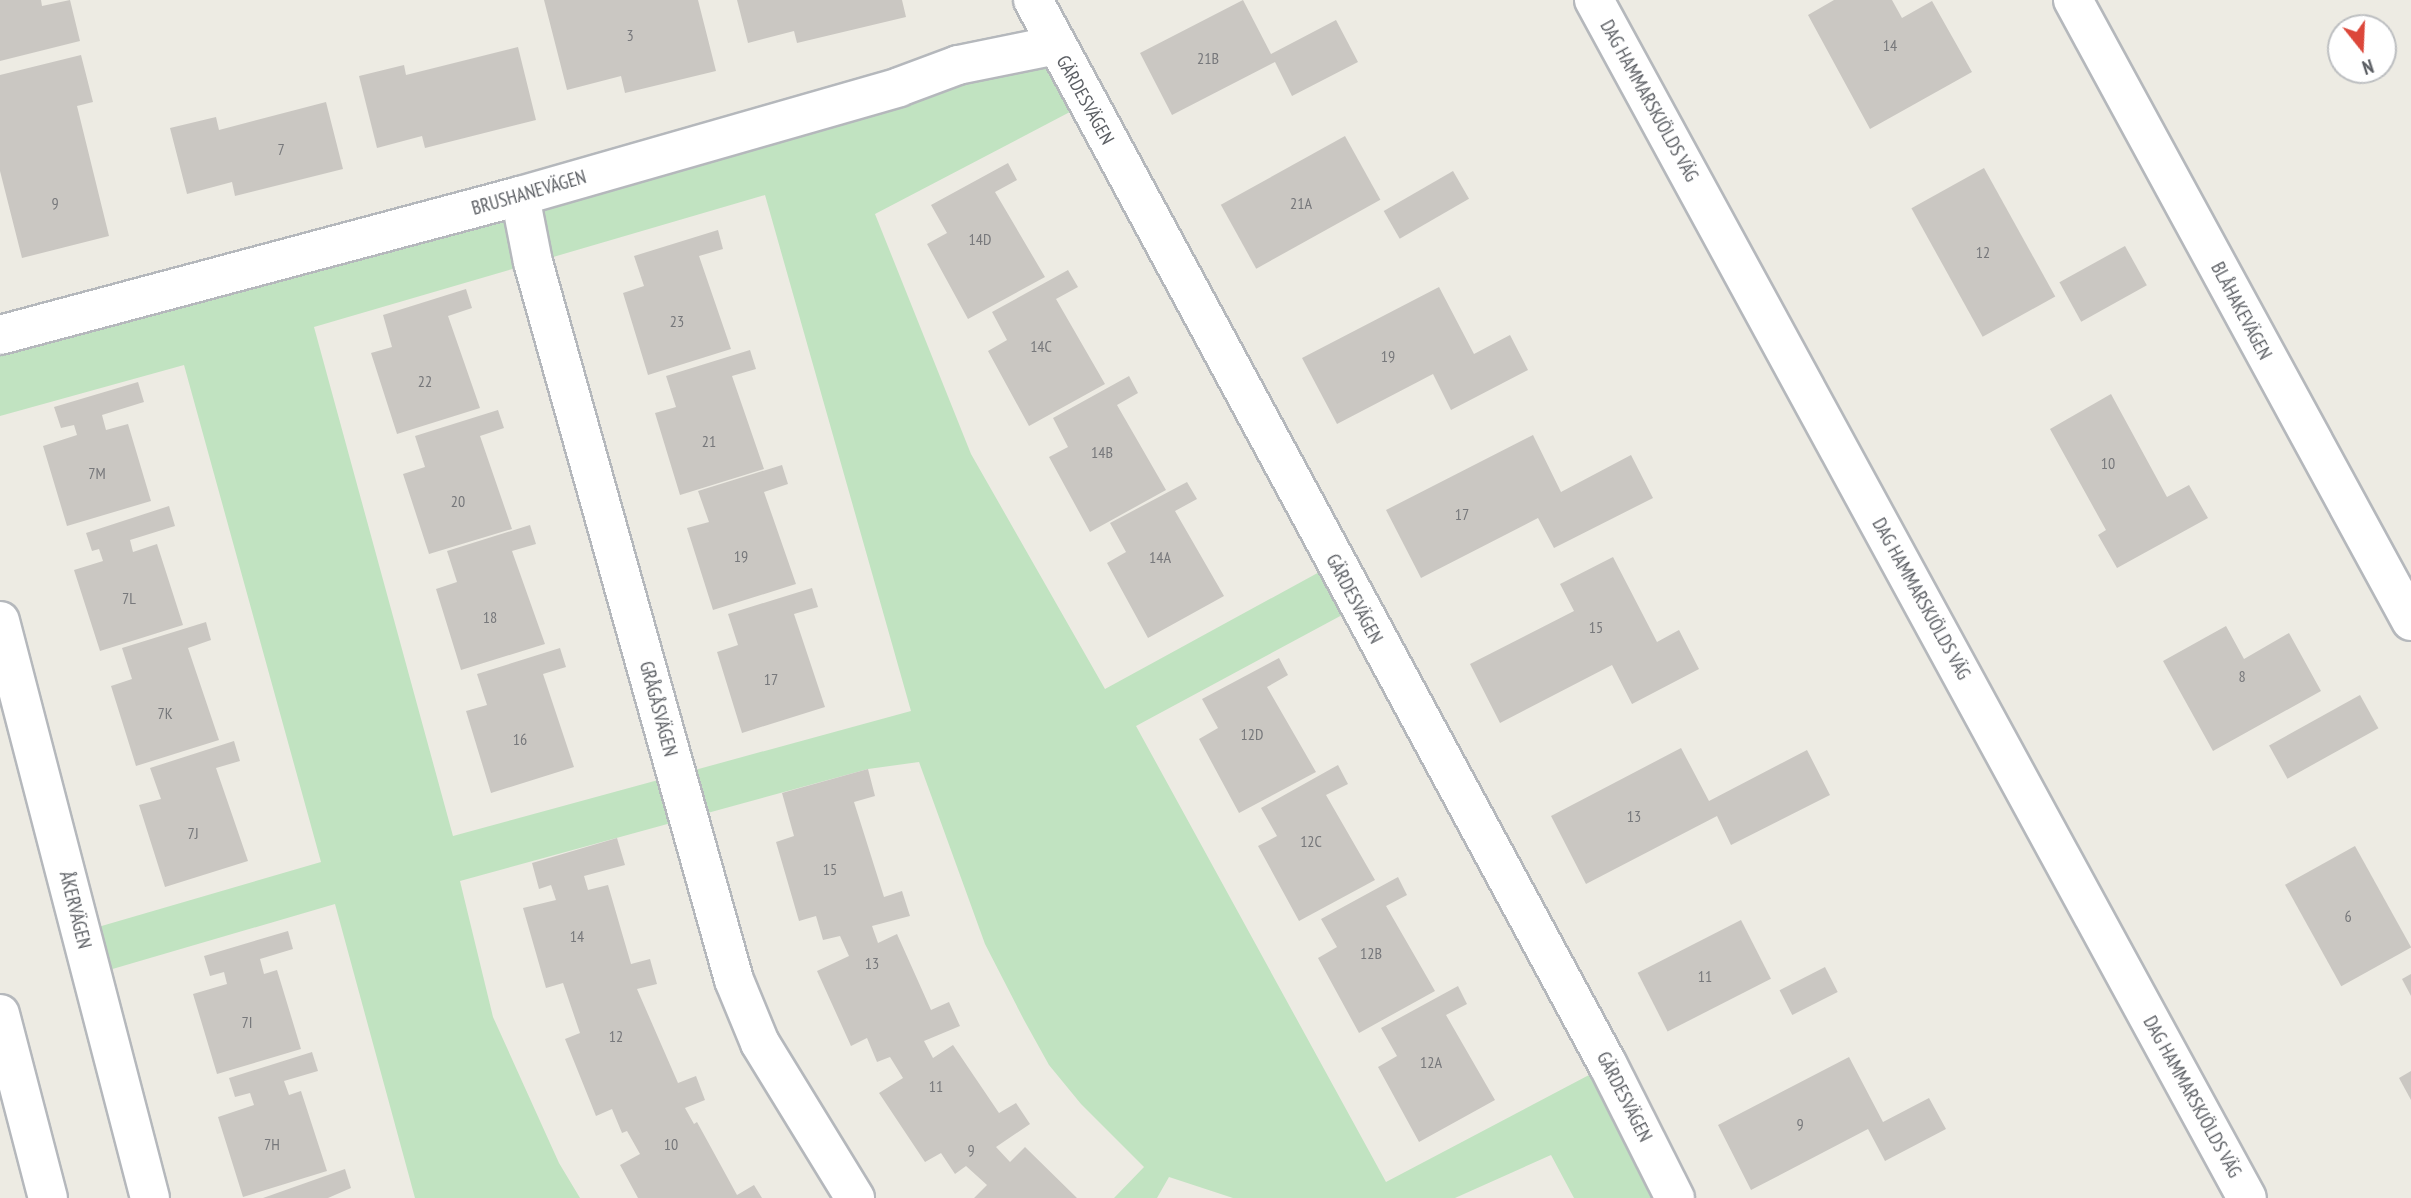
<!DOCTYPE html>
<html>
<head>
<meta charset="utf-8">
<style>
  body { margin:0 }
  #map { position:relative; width:2411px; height:1198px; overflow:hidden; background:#edebe3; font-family:"PT Sans Narrow",sans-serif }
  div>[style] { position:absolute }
  .green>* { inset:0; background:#c1e3c1 }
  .building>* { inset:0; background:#cac7c2; transform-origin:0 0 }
  .roads { filter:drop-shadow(2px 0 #b5b8bc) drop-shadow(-2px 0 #b5b8bc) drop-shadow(0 2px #b5b8bc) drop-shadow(0 -2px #b5b8bc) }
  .street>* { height:38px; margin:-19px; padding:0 19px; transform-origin:19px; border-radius:19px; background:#fff }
  .secondary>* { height:38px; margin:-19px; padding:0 19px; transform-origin:19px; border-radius:19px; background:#fff }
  span { translate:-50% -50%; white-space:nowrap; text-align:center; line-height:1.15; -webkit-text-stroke:7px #fff; paint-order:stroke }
  .number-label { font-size:16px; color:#77787b }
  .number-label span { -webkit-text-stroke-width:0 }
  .street-label { font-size:19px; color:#5b5e63 }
  .north { position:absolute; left:2327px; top:14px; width:70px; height:70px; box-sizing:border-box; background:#fff; border:2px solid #bdbfc1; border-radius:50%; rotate:162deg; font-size:19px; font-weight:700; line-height:28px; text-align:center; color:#5b5e63 }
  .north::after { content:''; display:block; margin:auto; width:24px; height:32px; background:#dc473a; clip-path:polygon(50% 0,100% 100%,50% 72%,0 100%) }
</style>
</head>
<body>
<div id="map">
  <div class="green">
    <i style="clip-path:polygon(evenodd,1056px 45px,1087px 103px,875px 214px,971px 454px,1105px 689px,1334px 564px,1357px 607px,1136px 726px,1386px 1182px,1608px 1065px,1675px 1198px,1574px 1198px,1551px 1155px,1455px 1198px,1233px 1198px,1169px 1177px,1157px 1198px,1114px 1198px,1144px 1167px,1081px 1104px,1049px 1065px,1024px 1020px,985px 944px,919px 762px,868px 769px,460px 881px,493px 1017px,559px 1163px,580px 1198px,415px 1198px,335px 904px,92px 975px,81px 932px,321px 862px,184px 365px,0 416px,0 335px,1056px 45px,765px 195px,911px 711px,453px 836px,314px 327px,765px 195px)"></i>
  </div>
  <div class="building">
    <i style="clip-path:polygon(0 0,41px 0,42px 6px,70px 0,80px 41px,0 61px)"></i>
    <i style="clip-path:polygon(544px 0,698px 0,716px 71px,625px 93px,621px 76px,567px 90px)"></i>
    <i style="clip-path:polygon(737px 0,902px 0,906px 17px,797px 43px,794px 31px,748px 43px)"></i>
    <i style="clip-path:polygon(1243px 0,1271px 54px,1336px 20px,1358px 62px,1292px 96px,1275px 62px,1172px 115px,1140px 53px)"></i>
    <i style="clip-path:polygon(1834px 0,1892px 0,1902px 18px,1932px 1px,1972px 72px,1870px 129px,1808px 15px)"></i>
    <i style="clip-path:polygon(518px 47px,536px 120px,425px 148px,422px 136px,377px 148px,359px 76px,404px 65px,406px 75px)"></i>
    <i style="clip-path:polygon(81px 55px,93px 102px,77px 106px,109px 236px,22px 258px,0 171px,0 75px)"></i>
    <i style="clip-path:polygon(326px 102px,343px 169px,235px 196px,232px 182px,187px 194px,170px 128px,216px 117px,219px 130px)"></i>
    <i style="left:1345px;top:136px;width:73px;height:142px;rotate:61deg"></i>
    <i style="clip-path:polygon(1008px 163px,1017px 180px,995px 192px,1045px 277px,968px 319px,927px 244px,947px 233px,931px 205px)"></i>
    <i style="left:1984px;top:168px;width:147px;height:83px;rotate:61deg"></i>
    <i style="left:1453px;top:171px;width:32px;height:80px;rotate:60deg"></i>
    <i style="clip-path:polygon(718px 230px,723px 249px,699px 256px,731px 349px,648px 375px,623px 293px,644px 286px,634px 256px)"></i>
    <i style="left:2125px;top:246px;width:45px;height:75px;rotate:61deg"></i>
    <i style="clip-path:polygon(1068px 270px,1078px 287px,1056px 299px,1105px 384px,1029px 426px,988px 351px,1007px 340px,992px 312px)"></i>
    <i style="clip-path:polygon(1439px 287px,1474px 354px,1510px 335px,1528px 370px,1451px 410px,1433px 374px,1337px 424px,1302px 358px)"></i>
    <i style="clip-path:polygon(466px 289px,472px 308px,448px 316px,480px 408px,397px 434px,371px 353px,392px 347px,383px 315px)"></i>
    <i style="clip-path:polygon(750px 350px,756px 369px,732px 376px,764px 469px,680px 495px,655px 413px,676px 407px,666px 376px)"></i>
    <i style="clip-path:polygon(1129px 376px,1138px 393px,1117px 405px,1166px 490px,1090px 532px,1049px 457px,1068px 447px,1053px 418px)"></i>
    <i style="clip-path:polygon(138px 382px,144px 402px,102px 415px,106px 430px,128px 424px,151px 501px,67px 526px,43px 446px,77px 435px,74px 425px,61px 428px,54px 407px)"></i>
    <i style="clip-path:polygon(2111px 394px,2167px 497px,2189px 485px,2208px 518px,2117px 568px,2098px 535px,2106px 530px,2050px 429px)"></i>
    <i style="clip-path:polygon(498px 410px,504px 428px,480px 436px,512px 529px,429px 554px,403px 474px,425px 467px,415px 436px)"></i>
    <i style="clip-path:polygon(1533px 435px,1561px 492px,1631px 455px,1653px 498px,1554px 548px,1538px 518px,1421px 578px,1386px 510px)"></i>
    <i style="clip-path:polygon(782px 465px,788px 484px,764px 492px,796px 584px,713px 610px,687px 528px,709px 522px,698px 491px)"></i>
    <i style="clip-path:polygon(1187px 482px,1197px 499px,1175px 511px,1224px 596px,1148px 638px,1107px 563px,1126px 552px,1110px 523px)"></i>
    <i style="clip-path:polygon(169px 506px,175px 526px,130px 540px,133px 552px,157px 544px,183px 625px,100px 651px,74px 570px,103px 561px,99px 549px,92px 551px,86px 533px)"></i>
    <i style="clip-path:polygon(530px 525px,536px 544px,512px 551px,545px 644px,461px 670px,436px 589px,457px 582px,447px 551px)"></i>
    <i style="clip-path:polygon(1613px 557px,1657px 642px,1679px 630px,1699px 669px,1632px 704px,1612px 665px,1500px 723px,1470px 664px,1574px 611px,1560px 584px)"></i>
    <i style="clip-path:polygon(812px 588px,818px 607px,794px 614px,825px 707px,742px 733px,717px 652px,738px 645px,728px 614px)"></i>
    <i style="clip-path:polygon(206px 622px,211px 640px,188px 648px,219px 740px,136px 766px,111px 686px,132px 679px,122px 648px)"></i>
    <i style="clip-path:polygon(2226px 626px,2244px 659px,2289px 633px,2321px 691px,2213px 751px,2163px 661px)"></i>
    <i style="clip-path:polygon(560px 648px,566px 667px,543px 674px,574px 767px,491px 793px,466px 711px,487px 705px,477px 674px)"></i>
    <i style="clip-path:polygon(1279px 658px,1288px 675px,1267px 687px,1316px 772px,1239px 813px,1199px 739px,1218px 728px,1202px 699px)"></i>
    <i style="left:2360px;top:695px;width:38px;height:104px;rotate:61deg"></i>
    <i style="clip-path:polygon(234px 741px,240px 761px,216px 768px,248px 861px,165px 887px,139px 805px,161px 799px,150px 768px)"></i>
    <i style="clip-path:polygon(1681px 748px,1709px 801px,1807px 750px,1830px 795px,1731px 845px,1717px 816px,1586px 884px,1551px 816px)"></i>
    <i style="clip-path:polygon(1338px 765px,1348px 784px,1326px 795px,1375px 880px,1299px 921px,1258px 846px,1277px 836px,1261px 808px)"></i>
    <i style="clip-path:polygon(868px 769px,875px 796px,854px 802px,884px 897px,902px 891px,910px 916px,872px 926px,878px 943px,897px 934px,931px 1010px,949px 1002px,960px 1026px,924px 1041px,933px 1058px,953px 1045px,999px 1113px,1016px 1103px,1030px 1124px,996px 1147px,1010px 1162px,1025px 1147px,1077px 1198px,974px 1198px,987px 1185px,966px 1166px,955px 1174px,941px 1153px,925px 1162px,879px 1093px,903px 1078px,890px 1057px,877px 1062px,867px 1038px,851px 1046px,817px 971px,849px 956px,840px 936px,823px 940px,816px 916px,799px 921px,776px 842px,794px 836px,782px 793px)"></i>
    <i style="clip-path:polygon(617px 838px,625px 865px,584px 876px,588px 890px,608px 885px,631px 964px,650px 959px,657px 984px,637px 989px,678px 1083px,696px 1076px,705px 1100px,685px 1108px,694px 1124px,697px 1122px,737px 1195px,754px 1185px,762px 1198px,638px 1198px,620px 1165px,640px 1154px,627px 1131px,622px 1133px,612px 1109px,596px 1116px,565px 1039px,580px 1033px,563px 983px,546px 988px,523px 908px,556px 900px,551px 885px,539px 889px,532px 863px)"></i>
    <i style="left:2355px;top:846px;width:116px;height:80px;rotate:61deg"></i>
    <i style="clip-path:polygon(1398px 877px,1407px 895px,1386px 906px,1435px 991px,1359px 1033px,1318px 958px,1337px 947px,1321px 919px)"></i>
    <i style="left:1741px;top:920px;width:66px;height:116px;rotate:63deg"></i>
    <i style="clip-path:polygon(288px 931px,293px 949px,260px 959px,264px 974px,277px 970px,301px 1049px,217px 1074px,193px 994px,227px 984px,224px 972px,210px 976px,204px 956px)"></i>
    <i style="left:1825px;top:967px;width:28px;height:51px;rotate:63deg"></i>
    <i style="clip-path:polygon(2411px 974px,2411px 996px,2402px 979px)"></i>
    <i style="clip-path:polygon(1458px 986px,1467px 1004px,1446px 1015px,1495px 1100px,1419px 1142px,1378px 1067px,1397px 1056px,1381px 1028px)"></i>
    <i style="clip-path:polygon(312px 1052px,318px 1071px,284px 1081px,289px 1095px,301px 1091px,327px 1171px,243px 1197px,218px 1117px,254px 1105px,250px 1093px,235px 1097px,229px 1078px)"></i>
    <i style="clip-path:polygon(1849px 1057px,1883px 1122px,1929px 1098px,1946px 1129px,1885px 1161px,1868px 1129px,1751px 1190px,1718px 1125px)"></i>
    <i style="clip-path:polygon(2411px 1071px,2411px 1100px,2399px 1078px)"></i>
    <i style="clip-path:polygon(345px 1169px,351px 1188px,328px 1198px,263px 1198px)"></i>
  </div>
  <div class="roads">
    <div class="street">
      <i style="left:1033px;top:0;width:1210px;rotate:61.64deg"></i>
      <i style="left:1608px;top:1065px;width:149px;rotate:63.3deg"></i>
      <i style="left:2073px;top:0;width:707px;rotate:61.44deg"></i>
      <i style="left:520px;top:196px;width:67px;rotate:78.9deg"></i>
      <i style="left:533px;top:262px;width:746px;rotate:74.36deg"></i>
      <i style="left:734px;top:980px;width:68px;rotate:67.6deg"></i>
      <i style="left:760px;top:1043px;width:182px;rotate:58.5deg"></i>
      <i style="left:0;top:335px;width:538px;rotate:-14.97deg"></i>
      <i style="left:520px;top:196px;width:394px;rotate:-16deg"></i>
      <i style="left:899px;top:87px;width:63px;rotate:-20.4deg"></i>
      <i style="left:958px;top:65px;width:100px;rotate:-11.5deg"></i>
      <i style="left:0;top:621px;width:596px;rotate:75.43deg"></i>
      <i style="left:0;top:1014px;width:190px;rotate:75.4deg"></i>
    </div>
    <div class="secondary">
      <i style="left:1594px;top:0;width:1364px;rotate:61.41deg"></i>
    </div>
  </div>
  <div class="number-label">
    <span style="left:630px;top:35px">3</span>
    <span style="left:1890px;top:45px">14</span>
    <span style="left:1208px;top:58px">21B</span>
    <span style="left:281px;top:149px">7</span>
    <span style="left:55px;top:203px">9</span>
    <span style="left:1301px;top:203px">21A</span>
    <span style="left:980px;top:239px">14D</span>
    <span style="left:1983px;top:252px">12</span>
    <span style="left:677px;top:321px">23</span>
    <span style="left:1041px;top:346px">14C</span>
    <span style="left:1388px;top:356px">19</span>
    <span style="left:425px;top:381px">22</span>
    <span style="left:709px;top:441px">21</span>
    <span style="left:1102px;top:452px">14B</span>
    <span style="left:2108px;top:463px">10</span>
    <span style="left:97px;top:473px">7M</span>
    <span style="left:458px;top:501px">20</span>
    <span style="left:1462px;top:514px">17</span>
    <span style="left:741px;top:556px">19</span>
    <span style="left:1160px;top:557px">14A</span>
    <span style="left:129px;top:598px">7L</span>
    <span style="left:490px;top:617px">18</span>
    <span style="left:1596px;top:627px">15</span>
    <span style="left:2242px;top:676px">8</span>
    <span style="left:771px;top:679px">17</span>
    <span style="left:165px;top:713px">7K</span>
    <span style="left:1252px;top:734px">12D</span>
    <span style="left:520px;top:739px">16</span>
    <span style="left:1634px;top:816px">13</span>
    <span style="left:193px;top:833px">7J</span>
    <span style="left:1311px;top:841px">12C</span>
    <span style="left:830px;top:869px">15</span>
    <span style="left:2348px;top:916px">6</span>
    <span style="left:577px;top:936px">14</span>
    <span style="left:1371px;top:953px">12B</span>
    <span style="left:872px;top:963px">13</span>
    <span style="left:1705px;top:976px">11</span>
    <span style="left:247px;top:1022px">7I</span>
    <span style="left:616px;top:1036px">12</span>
    <span style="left:1431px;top:1062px">12A</span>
    <span style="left:936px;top:1086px">11</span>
    <span style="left:1800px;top:1124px">9</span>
    <span style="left:272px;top:1144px">7H</span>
    <span style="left:671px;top:1144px">10</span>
    <span style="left:971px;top:1150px">9</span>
  </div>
  <div class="street-label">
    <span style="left:1085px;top:100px;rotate:61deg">GÄRDESVÄGEN</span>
    <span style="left:1649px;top:101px;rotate:61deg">DAG HAMMARSKJÖLDS VÄG</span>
    <span style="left:529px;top:193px;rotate:-16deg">BRUSHANEVÄGEN</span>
    <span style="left:2241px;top:311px;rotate:62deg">BLÅHAKEVÄGEN</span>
    <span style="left:1354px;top:599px;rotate:62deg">GÄRDESVÄGEN</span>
    <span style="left:1921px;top:599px;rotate:61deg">DAG HAMMARSKJÖLDS VÄG</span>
    <span style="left:658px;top:709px;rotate:75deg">GRÅGÅSVÄGEN</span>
    <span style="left:75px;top:910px;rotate:76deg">ÅKERVÄGEN</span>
    <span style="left:1624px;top:1097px;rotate:63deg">GÄRDESVÄGEN</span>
    <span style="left:2192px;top:1097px;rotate:61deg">DAG HAMMARSKJÖLDS VÄG</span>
  </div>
  <div class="north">N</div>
</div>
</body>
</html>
